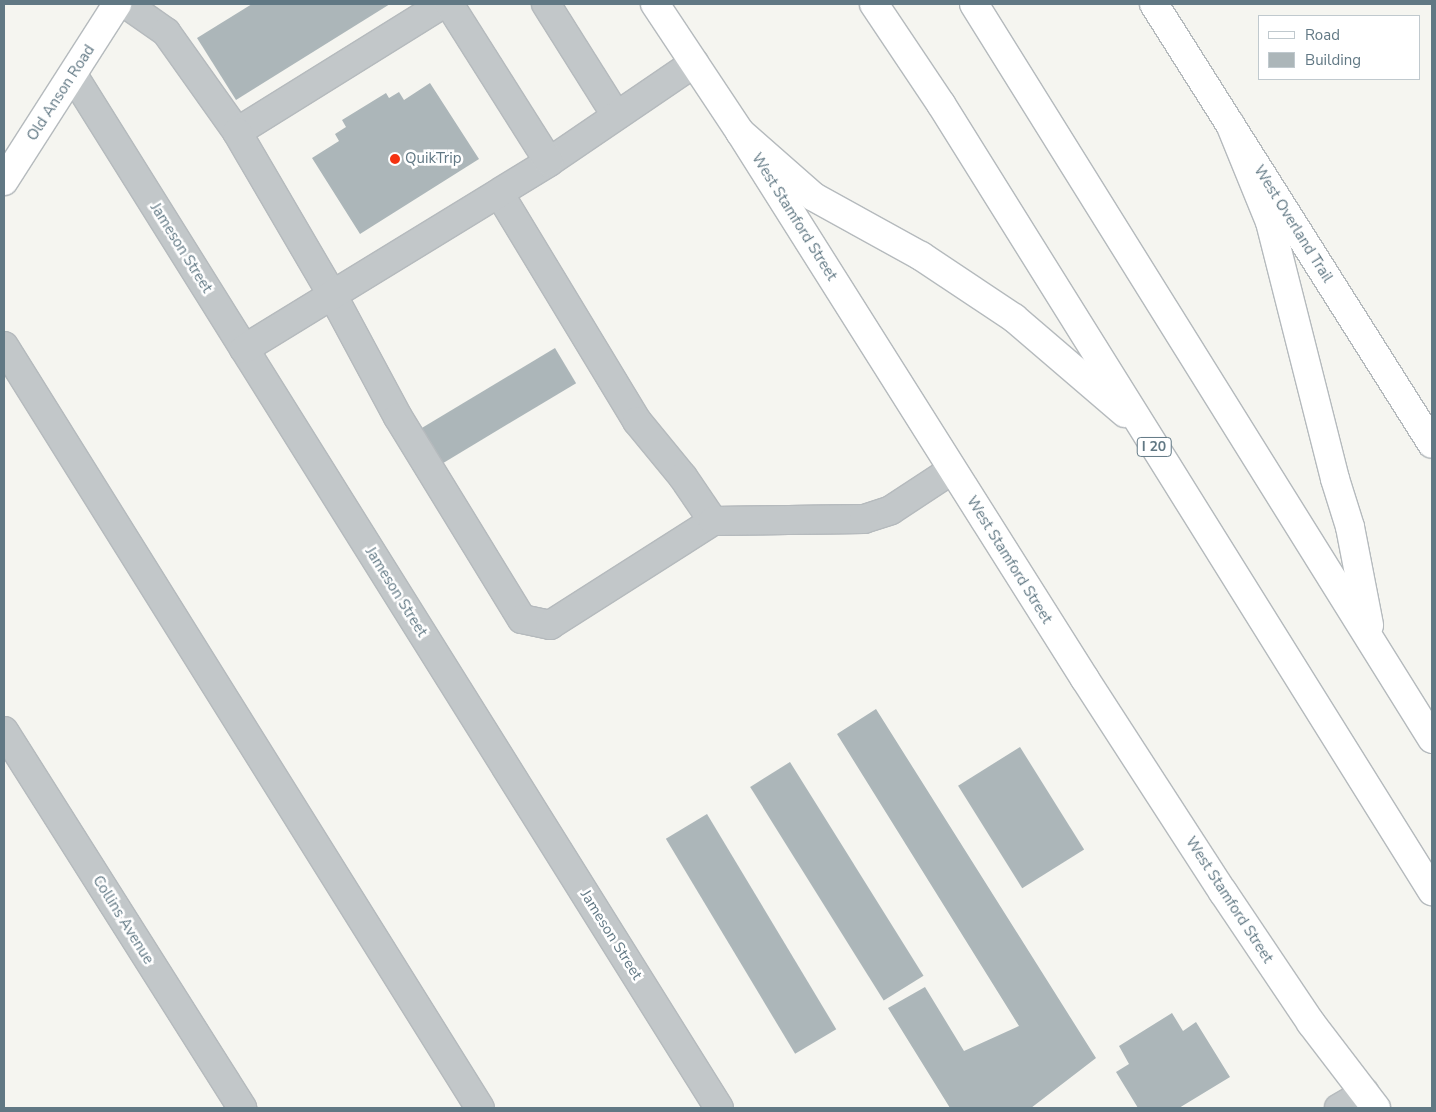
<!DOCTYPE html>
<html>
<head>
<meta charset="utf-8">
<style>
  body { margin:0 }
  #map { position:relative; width:1436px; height:1112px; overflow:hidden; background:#f5f5f0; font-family:"Nunito Sans",sans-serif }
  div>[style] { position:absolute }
  .building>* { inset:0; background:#acb6b9; transform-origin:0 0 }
  .roads { filter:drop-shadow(1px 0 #b5babd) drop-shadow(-1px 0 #b5babd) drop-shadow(0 1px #b5babd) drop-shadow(0 -1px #b5babd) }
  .minor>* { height:28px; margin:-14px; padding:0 14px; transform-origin:14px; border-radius:14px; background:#c2c7c9 }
  .major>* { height:28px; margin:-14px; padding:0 14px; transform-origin:14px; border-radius:14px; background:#fff }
  .highway>* { height:28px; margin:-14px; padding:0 14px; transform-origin:14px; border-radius:14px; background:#fff }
  .dots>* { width:14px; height:14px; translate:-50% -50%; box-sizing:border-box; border:2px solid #fff; border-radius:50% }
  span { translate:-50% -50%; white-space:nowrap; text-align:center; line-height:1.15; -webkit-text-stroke:5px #fff; paint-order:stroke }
  .shield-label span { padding:1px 4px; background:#fff; border:1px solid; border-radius:4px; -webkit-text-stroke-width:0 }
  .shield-label { font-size:14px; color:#617884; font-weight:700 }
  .street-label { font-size:15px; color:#617884 }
  .poi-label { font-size:15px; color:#617884 }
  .left { translate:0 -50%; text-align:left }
  .frame { position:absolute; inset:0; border:5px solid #617884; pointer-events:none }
  .legend { position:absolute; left:1258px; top:15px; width:162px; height:65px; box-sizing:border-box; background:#fff; border:1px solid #c0c9ce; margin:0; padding:6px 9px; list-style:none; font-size:15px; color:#617884 }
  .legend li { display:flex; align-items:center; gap:10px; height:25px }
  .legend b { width:25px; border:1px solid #c0c9ce }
</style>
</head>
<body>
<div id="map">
  <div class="building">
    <i style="clip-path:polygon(252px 4px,390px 4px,236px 100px,197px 38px)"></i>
    <i style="clip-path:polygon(430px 83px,479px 159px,360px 234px,312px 158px,339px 141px,335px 134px,346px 127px,342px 120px,386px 93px,389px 98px,399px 92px,404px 100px)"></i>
    <i style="left:555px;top:348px;width:41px;height:168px;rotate:59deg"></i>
    <i style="clip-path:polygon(876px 709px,1096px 1058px,1031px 1108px,950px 1108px,888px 1008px,925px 987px,964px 1051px,1019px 1026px,837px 734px)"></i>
    <i style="left:1020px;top:747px;width:121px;height:73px;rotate:58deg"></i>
    <i style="left:790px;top:762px;width:252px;height:47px;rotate:58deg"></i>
    <i style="left:707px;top:814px;width:251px;height:48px;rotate:59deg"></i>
    <i style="clip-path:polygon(1172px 1013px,1183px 1031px,1196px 1022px,1230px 1077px,1179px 1108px,1138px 1108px,1116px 1072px,1129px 1064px,1119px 1046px)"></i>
  </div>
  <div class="roads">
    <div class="minor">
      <i style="left:126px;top:4px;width:49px;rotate:35deg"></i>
      <i style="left:166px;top:32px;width:123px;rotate:54.6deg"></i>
      <i style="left:237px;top:132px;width:243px;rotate:-31.9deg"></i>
      <i style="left:546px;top:4px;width:131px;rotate:57.8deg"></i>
      <i style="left:73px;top:75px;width:1218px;rotate:57.98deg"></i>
      <i style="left:237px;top:132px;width:190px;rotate:59.7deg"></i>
      <i style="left:333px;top:296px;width:137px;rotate:61.8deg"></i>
      <i style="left:398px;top:417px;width:237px;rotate:58.5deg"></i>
      <i style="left:522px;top:619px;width:29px;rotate:12deg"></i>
      <i style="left:550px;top:625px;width:193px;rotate:-32.5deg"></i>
      <i style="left:549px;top:162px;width:176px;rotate:-34.3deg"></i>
      <i style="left:499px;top:193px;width:267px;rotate:58.8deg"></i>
      <i style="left:637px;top:421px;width:72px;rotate:50.6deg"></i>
      <i style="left:683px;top:477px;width:53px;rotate:55.7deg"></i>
      <i style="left:713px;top:521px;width:151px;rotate:-0.8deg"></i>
      <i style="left:864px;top:519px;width:28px;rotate:-18deg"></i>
      <i style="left:891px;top:510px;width:73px;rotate:-33.3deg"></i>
      <i style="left:4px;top:346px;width:898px;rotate:58.01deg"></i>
      <i style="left:244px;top:349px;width:358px;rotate:-31.5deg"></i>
      <i style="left:549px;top:162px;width:187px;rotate:-122.3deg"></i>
      <i style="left:4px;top:731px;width:446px;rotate:57.7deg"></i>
      <i style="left:1339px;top:1108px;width:30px;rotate:-30deg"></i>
    </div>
    <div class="major">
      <i style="left:655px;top:4px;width:154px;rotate:56.4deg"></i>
      <i style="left:740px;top:132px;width:647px;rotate:57.76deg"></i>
      <i style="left:1085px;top:679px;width:254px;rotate:57.1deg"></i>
      <i style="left:1223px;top:892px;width:158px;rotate:56.1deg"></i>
      <i style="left:1311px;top:1023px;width:107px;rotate:52.6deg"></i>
      <i style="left:1154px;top:4px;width:520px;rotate:57.71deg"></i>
      <i style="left:4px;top:181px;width:210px;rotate:-57.4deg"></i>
    </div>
    <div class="highway">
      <i style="left:874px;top:4px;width:120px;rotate:56.2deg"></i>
      <i style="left:941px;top:104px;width:928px;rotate:58.04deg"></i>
      <i style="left:974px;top:4px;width:866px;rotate:58.07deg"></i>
      <i style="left:1230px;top:124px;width:106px;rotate:67.8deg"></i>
      <i style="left:1270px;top:222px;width:265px;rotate:75.8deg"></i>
      <i style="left:1335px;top:479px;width:50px;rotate:72.6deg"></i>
      <i style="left:1350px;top:527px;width:100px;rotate:79deg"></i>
      <i style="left:740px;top:132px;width:98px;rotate:41.3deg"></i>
      <i style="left:814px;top:197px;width:122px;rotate:28.9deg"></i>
      <i style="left:921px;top:256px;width:112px;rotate:33.7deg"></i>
      <i style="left:1014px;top:318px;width:146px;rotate:40.6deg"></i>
    </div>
  </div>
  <div class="dots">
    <i style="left:395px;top:159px;background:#f43211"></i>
  </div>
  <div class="shield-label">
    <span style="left:1154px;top:447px">I 20</span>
  </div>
  <div class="street-label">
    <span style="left:61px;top:93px;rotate:-57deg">Old Anson Road</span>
    <span style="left:794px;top:217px;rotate:58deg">West Stamford Street</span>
    <span style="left:1293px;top:224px;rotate:58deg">West Overland Trail</span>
    <span style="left:181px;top:248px;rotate:58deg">Jameson Street</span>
    <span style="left:1009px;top:560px;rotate:58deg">West Stamford Street</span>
    <span style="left:396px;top:592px;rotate:58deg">Jameson Street</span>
    <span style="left:1229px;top:900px;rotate:57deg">West Stamford Street</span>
    <span style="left:123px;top:920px;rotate:58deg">Collins Avenue</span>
    <span style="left:611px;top:935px;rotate:58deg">Jameson Street</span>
  </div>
  <div class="poi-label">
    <span class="left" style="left:405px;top:159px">QuikTrip</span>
  </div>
  <div class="frame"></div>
  <ul class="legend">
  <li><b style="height:6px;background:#fff"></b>Road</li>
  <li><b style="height:14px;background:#acb6b9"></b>Building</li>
  </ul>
</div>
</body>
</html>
